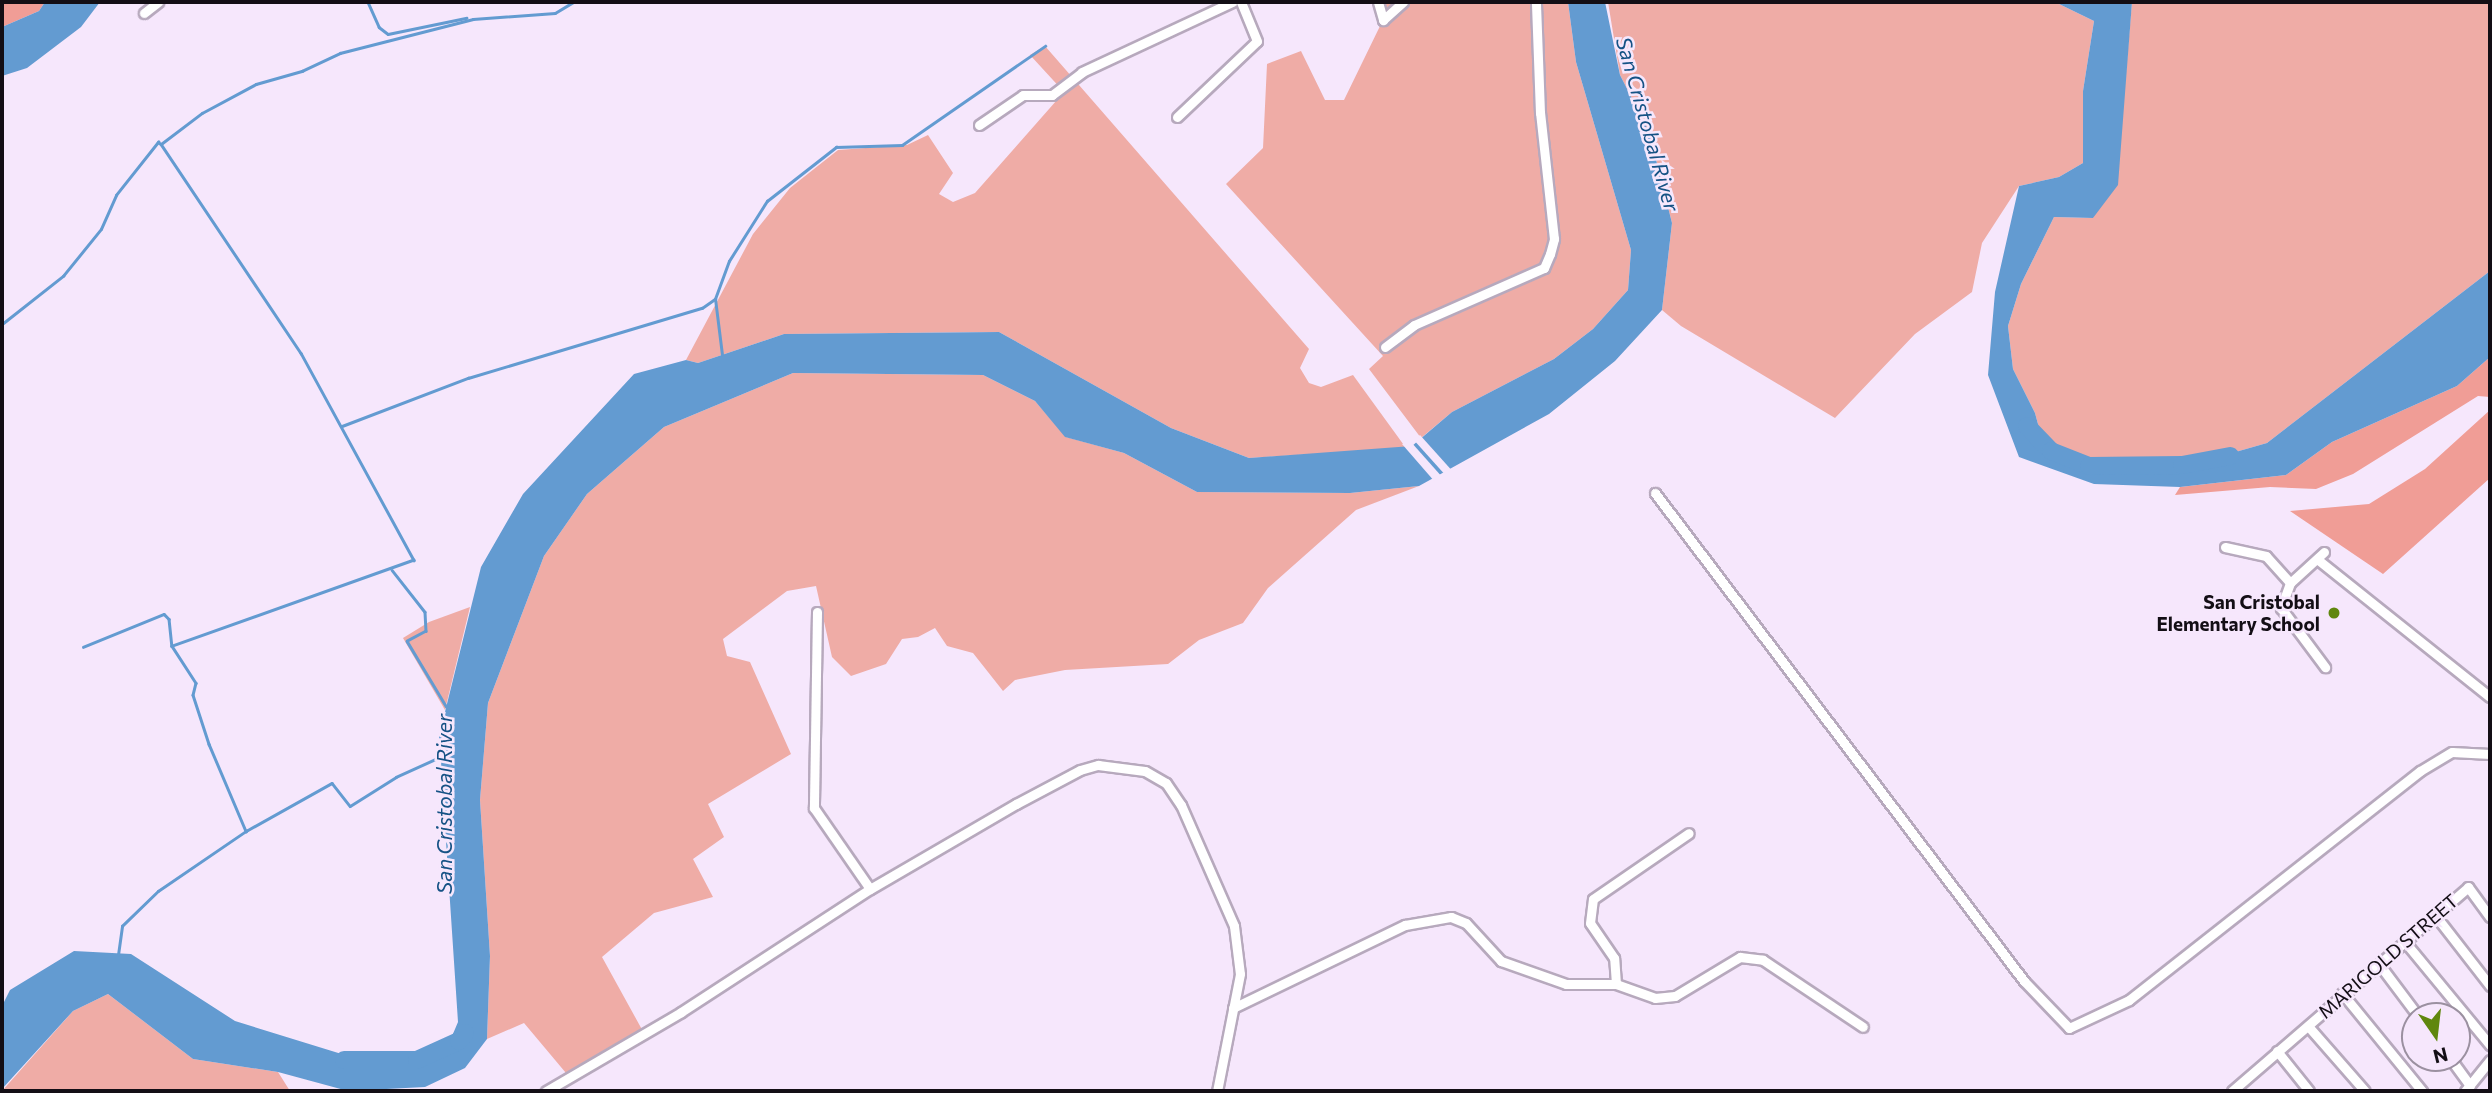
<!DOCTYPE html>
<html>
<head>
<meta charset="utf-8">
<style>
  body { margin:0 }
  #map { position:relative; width:2492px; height:1093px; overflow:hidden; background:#f6e7fc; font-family:Commissioner,sans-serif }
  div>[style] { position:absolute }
  .green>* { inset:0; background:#efaca6 }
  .forest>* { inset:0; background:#f09d96 }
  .water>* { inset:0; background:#639bd1 }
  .pier>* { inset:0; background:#f6e7fc; transform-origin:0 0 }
  .stream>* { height:2.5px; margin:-1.25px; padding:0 1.25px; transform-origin:1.25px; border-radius:1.25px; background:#639bd1 }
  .river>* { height:18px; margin:-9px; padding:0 9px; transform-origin:9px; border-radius:9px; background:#639bd1 }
  .roads { filter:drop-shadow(2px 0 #b7a9bd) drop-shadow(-2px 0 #b7a9bd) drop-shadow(0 2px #b7a9bd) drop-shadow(0 -2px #b7a9bd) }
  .street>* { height:9px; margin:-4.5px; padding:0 4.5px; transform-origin:4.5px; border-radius:4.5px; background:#fff }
  .dots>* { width:19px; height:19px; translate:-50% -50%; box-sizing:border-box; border:4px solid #f6e7fc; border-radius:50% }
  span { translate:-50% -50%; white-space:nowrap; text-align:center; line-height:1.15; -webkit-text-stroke:5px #f6e7fc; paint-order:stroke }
  .poi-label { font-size:19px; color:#130e15; font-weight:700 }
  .right { translate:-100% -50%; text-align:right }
  .street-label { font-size:19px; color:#130e15 }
  .water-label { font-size:21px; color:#155285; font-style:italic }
  .frame { position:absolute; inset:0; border:4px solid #130e15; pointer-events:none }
  .north { position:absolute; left:2401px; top:1002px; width:70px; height:70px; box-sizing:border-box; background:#f6e7fc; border:2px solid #9b90a0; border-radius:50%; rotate:166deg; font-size:19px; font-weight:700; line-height:28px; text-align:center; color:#130e15 }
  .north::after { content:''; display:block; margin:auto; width:24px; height:32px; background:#60870e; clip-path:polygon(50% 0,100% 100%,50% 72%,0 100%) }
</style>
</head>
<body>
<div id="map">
  <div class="green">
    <i style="clip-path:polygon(1374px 2px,1568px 2px,1576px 62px,1631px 250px,1628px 290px,1593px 329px,1554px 359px,1452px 412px,1421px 438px,1369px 369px,1383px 356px,1226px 184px,1263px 148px,1267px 64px,1301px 51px,1325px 100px,1344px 100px,1381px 24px)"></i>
    <i style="clip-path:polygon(1608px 2px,2055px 2px,2094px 21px,2083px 91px,2083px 163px,2059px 177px,2019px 186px,1982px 243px,1972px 292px,1915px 334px,1835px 418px,1681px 326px,1662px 310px,1672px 223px,1649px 132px,1620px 75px)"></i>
    <i style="clip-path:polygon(2132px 2px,2490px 4px,2490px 271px,2267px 443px,2169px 471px,2078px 463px,2045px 450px,2035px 413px,2013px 369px,2008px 326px,2021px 284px,2054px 217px,2093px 218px,2125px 83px)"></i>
    <i style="clip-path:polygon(1045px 46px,1309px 349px,1300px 368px,1309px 383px,1321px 387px,1353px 375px,1406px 448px,1249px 458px,1171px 428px,999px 332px,784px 334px,698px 363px,686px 360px,753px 234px,790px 188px,838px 150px,907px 145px,928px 135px,953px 173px,939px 194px,953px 202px,975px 193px,1064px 92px,1030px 55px)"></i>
    <i style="clip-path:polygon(793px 373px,983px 375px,1035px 401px,1066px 437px,1124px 453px,1197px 492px,1350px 493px,1419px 486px,1356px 510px,1268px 588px,1243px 623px,1199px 640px,1168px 664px,1065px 670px,1015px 680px,1003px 691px,973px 653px,947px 646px,935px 628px,918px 637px,902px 639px,886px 664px,851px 676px,832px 657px,816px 586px,787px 591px,723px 639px,727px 656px,750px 662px,791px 754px,708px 804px,724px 837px,693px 859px,713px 897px,654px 913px,602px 957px,645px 1035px,571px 1079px,524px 1023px,487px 1039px,490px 956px,480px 800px,488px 703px,544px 556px,587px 494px,664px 427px)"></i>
    <i style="clip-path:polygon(470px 607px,445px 710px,403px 638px,429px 622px)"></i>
    <i style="clip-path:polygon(108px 994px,193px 1059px,278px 1072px,290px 1091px,2px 1091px,73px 1011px)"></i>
  </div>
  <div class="forest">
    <i style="clip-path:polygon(2px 2px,45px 2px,39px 11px,2px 27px)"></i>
    <i style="clip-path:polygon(2490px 357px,2490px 397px,2478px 396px,2353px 474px,2316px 489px,2270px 487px,2175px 495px,2180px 487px,2286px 475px,2332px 442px,2457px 386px)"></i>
    <i style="clip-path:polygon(2490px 410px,2490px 478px,2383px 574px,2290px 511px,2369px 504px,2425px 469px)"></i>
  </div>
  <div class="water">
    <i style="clip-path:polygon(45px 2px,100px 2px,81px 27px,27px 68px,2px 76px,2px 27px,39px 11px)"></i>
    <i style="clip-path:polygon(1568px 2px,1605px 2px,1620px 75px,1649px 132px,1672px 223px,1662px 310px,1615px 361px,1549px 414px,1419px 486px,1350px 493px,1197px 492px,1124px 453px,1065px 437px,1035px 401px,983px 375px,793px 373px,664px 427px,587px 494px,544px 556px,488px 703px,480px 800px,490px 956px,487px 1039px,465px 1068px,425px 1087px,348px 1091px,278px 1072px,193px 1059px,108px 994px,73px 1011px,2px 1089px,2px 1006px,10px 990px,74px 951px,131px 954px,235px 1021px,374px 1064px,417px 1063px,447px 1048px,458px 1022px,439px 736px,481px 567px,523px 494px,634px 374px,686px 360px,698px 363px,784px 334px,999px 332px,1171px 428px,1249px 458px,1412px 446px,1452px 412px,1554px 359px,1593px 329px,1628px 290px,1631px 250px,1576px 62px)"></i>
    <i style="clip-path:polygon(2055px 2px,2132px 2px,2118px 185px,2093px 218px,2054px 217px,2021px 284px,2008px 326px,2013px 369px,2035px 413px,2045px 450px,2078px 463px,2169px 471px,2267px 443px,2490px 271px,2490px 357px,2457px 386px,2332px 442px,2286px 475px,2180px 487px,2094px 484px,2019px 457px,1988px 375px,1995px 292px,2019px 186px,2059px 177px,2083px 163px,2083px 91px,2094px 21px)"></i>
  </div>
  <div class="pier">
    <i style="left:1420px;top:435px;width:48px;height:8px;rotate:48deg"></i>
    <i style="clip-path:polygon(1411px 442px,1443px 478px,1435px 482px,1402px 444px)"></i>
  </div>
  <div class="stream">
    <i style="left:368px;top:2px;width:27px;rotate:66deg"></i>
    <i style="left:379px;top:27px;width:11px;rotate:38deg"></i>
    <i style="left:388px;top:34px;width:80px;rotate:-11.6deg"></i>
    <i style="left:161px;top:144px;width:252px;rotate:56.2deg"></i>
    <i style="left:301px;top:353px;width:236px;rotate:61.4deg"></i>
    <i style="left:414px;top:560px;width:257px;rotate:160.4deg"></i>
    <i style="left:2px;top:324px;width:78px;rotate:-38.2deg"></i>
    <i style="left:63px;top:276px;width:60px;rotate:-51deg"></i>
    <i style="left:101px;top:229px;width:37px;rotate:-66deg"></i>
    <i style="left:116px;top:195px;width:68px;rotate:-51.6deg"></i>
    <i style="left:158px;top:142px;width:4px;rotate:34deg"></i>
    <i style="left:161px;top:144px;width:51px;rotate:-37.1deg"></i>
    <i style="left:202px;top:113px;width:61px;rotate:-28.2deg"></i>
    <i style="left:256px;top:84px;width:48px;rotate:-15.8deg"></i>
    <i style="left:302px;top:71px;width:42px;rotate:-25.3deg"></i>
    <i style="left:340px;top:53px;width:137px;rotate:-14.3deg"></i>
    <i style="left:473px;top:19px;width:82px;rotate:-4.2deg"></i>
    <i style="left:555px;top:13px;width:21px;rotate:-31deg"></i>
    <i style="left:722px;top:355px;width:56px;rotate:-97.1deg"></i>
    <i style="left:715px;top:299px;width:40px;rotate:-69.8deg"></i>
    <i style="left:729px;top:261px;width:71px;rotate:-57.7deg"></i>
    <i style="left:767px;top:201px;width:88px;rotate:-38deg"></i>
    <i style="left:836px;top:147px;width:66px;rotate:-1.7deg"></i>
    <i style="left:902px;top:145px;width:174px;rotate:-34.7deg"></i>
    <i style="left:342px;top:426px;width:135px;rotate:-20.9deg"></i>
    <i style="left:468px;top:378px;width:244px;rotate:-16.7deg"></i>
    <i style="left:702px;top:308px;width:16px;rotate:-35deg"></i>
    <i style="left:392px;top:570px;width:53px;rotate:51.8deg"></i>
    <i style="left:425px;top:612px;width:19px;rotate:87deg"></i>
    <i style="left:426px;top:631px;width:21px;rotate:152deg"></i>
    <i style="left:407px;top:641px;width:76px;rotate:59deg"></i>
    <i style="left:83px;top:647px;width:87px;rotate:-22.2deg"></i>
    <i style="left:164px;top:614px;width:7px;rotate:45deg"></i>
    <i style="left:169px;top:619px;width:27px;rotate:84deg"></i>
    <i style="left:172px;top:646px;width:44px;rotate:57deg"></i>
    <i style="left:196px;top:683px;width:12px;rotate:104deg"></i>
    <i style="left:193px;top:695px;width:52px;rotate:71.9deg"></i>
    <i style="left:209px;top:744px;width:95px;rotate:67deg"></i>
    <i style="left:118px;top:955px;width:29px;rotate:-82deg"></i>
    <i style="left:122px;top:926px;width:50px;rotate:-44.2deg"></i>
    <i style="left:158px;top:891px;width:107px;rotate:-34.3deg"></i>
    <i style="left:246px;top:831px;width:98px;rotate:-29.2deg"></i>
    <i style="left:332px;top:783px;width:29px;rotate:52deg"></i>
    <i style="left:350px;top:806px;width:54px;rotate:-32.2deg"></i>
    <i style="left:396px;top:777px;width:51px;rotate:-24.5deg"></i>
  </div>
  <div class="river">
    <i style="left:2027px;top:426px;width:35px;rotate:46deg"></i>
    <i style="left:2051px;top:451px;width:41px;rotate:21.5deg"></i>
    <i style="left:2089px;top:466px;width:93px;rotate:-0.6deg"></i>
    <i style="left:2182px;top:465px;width:49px;rotate:-10.6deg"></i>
    <i style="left:344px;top:1060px;width:73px"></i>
    <i style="left:417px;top:1060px;width:46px;rotate:-24.3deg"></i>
    <i style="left:459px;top:1041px;width:10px;rotate:-53deg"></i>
  </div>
  <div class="roads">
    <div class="street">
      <i style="left:1378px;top:2px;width:19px;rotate:74deg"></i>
      <i style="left:1383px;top:20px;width:27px;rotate:-42deg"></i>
      <i style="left:144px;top:13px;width:18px;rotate:-38deg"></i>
      <i style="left:1177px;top:117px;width:110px;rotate:-43.5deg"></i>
      <i style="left:1257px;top:41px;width:42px;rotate:-112.3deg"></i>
      <i style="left:979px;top:125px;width:53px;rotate:-34.3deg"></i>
      <i style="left:1023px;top:95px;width:29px"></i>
      <i style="left:1052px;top:95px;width:38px;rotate:-37deg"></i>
      <i style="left:1082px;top:72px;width:166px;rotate:-25deg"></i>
      <i style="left:1385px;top:347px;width:36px;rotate:-37deg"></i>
      <i style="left:1414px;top:325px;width:142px;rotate:-23.7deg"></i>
      <i style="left:1544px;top:268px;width:15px;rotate:-67deg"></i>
      <i style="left:1550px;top:254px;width:16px;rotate:-75deg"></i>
      <i style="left:1554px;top:239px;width:127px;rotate:-96.3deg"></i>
      <i style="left:1540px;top:113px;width:111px;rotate:-92.1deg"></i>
      <i style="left:1655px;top:493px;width:612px;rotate:52.91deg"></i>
      <i style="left:2024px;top:981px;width:65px;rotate:46.2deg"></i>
      <i style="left:2069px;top:1028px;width:66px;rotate:-25deg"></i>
      <i style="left:2129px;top:1000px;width:370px;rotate:-38.2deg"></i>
      <i style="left:2420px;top:771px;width:37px;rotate:-31deg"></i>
      <i style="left:2452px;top:752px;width:38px;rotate:3deg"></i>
      <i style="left:2225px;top:547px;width:42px;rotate:12.4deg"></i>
      <i style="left:2266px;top:556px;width:36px;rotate:48deg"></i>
      <i style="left:2324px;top:552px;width:46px;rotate:137.6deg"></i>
      <i style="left:2290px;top:583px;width:27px;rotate:110deg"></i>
      <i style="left:2281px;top:608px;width:74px;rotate:53.3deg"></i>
      <i style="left:2317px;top:559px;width:221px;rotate:38.6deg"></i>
      <i style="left:817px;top:612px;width:196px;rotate:90.9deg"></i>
      <i style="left:814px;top:808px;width:98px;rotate:55.3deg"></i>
      <i style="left:2435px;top:915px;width:90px;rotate:52.2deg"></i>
      <i style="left:2405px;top:942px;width:134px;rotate:50.5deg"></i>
      <i style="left:2379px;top:964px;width:65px;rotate:53.1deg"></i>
      <i style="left:1616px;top:984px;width:26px;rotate:-94deg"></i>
      <i style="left:1614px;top:958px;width:42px;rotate:-124.4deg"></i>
      <i style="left:1590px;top:923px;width:24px;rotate:-83deg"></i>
      <i style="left:1593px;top:899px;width:116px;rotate:-34.5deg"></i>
      <i style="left:2342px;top:993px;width:127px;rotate:50.8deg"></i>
      <i style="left:1233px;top:1008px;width:191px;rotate:-25.8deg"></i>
      <i style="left:1405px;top:925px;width:47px;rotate:-9.9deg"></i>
      <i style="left:1451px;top:917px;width:16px;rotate:22deg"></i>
      <i style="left:1466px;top:923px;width:52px;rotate:47.4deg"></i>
      <i style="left:1501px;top:961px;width:69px;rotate:19.5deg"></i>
      <i style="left:1566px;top:984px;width:50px"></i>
      <i style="left:1616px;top:984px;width:41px;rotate:19.7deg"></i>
      <i style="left:1655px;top:998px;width:20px;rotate:-6deg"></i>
      <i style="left:1675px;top:996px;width:76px;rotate:-31deg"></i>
      <i style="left:1740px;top:957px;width:23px;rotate:7deg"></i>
      <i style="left:1763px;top:960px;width:120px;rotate:33.8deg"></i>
      <i style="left:2308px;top:1026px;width:86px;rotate:48.8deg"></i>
      <i style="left:2277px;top:1051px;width:51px;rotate:51.3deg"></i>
      <i style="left:2450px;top:1058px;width:34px;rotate:54deg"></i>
      <i style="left:546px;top:1091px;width:156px;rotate:-30.3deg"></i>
      <i style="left:681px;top:1012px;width:225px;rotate:-33.1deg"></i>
      <i style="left:870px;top:889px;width:169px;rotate:-30.2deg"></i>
      <i style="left:1016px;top:804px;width:72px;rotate:-28deg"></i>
      <i style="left:1080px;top:770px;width:19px;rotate:-16deg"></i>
      <i style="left:1098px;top:765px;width:47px;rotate:7.3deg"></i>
      <i style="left:1145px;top:771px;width:24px;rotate:30deg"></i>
      <i style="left:1166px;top:783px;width:27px;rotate:56deg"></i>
      <i style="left:1181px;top:805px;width:132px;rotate:66.3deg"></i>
      <i style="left:1234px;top:926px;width:48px;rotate:82.9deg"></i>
      <i style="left:1240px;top:974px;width:119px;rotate:101.1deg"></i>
      <i style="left:2232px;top:1091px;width:312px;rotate:-40.8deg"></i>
      <i style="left:2468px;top:887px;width:37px;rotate:54deg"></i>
      <i style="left:2465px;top:1091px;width:40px;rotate:-51deg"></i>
    </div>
  </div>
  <div class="dots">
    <i style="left:2334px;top:613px;background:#60870e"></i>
  </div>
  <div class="poi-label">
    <span class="right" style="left:2320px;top:613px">San Cristobal<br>Elementary School</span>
  </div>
  <div class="street-label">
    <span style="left:2388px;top:956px;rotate:-41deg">MARIGOLD STREET</span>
  </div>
  <div class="water-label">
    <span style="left:1648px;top:124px;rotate:74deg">San Cristobal River</span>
    <span style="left:444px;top:804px;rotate:-90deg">San Cristobal River</span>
  </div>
  <div class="frame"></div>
  <div class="north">N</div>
</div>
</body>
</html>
